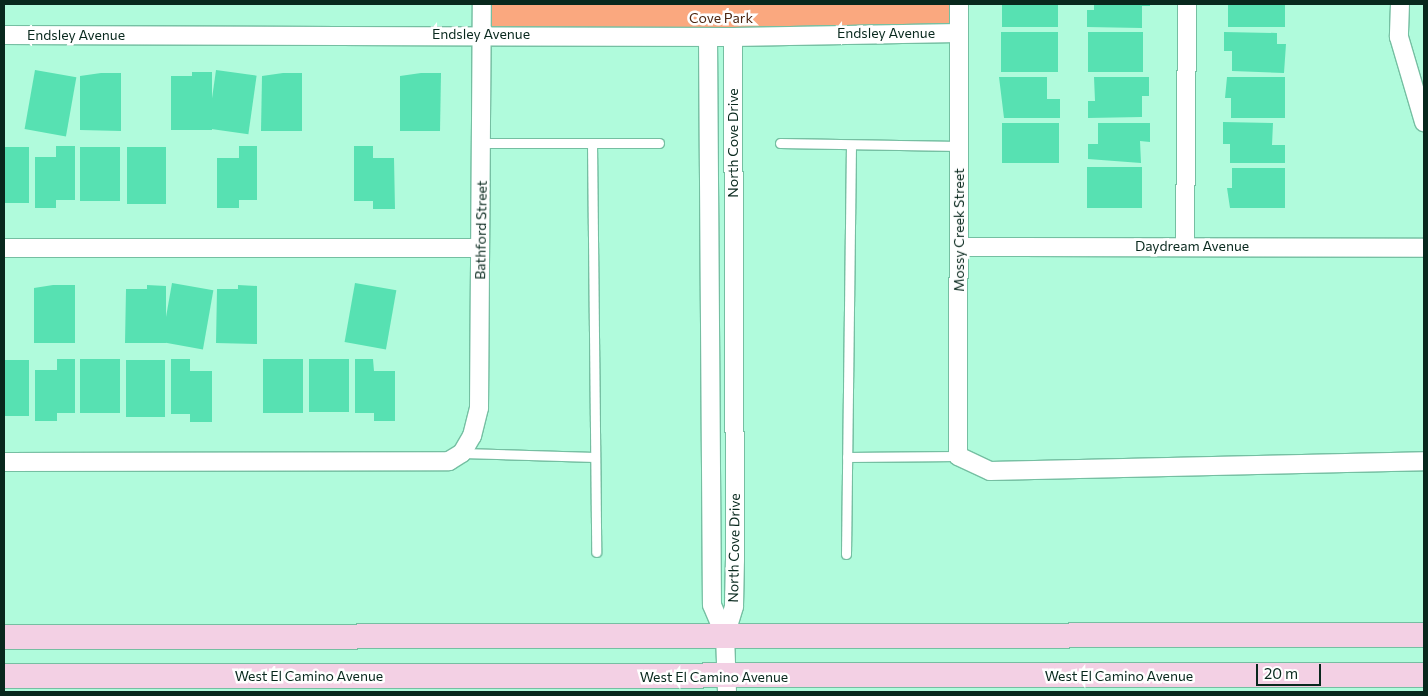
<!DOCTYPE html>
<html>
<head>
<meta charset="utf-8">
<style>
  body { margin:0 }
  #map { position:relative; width:1428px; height:696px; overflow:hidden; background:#b0fbdc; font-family:Commissioner,sans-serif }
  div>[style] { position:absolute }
  .green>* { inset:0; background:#faa87f; transform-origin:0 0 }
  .building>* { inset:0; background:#57e1b2; transform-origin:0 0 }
  .roads { filter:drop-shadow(1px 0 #75bfa2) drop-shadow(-1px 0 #75bfa2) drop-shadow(0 1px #75bfa2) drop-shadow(0 -1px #75bfa2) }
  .service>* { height:9px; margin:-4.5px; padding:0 4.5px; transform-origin:4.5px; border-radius:4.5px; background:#fff }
  .minor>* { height:18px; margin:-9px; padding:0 9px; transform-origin:9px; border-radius:9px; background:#fff }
  .secondary>* { height:24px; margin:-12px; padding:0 12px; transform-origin:12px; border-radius:12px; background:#f3d0e4 }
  span { translate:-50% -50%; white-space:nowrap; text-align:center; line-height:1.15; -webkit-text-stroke:5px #fff; paint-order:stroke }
  .park-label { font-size:14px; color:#4e2712 }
  .street-label { font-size:14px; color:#08281d }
  .frame { position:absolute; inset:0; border:5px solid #08281d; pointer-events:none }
  .scale { position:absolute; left:1256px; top:664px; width:65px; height:22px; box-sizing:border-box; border:2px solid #08281d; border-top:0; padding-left:6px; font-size:15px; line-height:18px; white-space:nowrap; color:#08281d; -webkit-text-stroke:4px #fff; paint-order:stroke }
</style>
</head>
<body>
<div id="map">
  <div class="green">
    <i style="left:484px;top:4px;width:475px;height:29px"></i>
  </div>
  <div class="building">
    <i style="left:1002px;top:4px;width:56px;height:23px"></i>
    <i style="clip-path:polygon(1094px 4px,1150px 4px,1150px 6px,1142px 6px,1142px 28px,1087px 27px,1087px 10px,1094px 10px)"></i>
    <i style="left:1228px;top:4px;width:57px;height:23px"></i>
    <i style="left:1001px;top:32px;width:57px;height:40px"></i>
    <i style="left:1088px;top:32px;width:55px;height:40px"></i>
    <i style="clip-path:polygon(1224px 32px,1277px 33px,1277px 44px,1286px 44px,1284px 73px,1232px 71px,1232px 51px,1224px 51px)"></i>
    <i style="left:35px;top:70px;width:42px;height:60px;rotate:10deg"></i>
    <i style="left:216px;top:70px;width:41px;height:59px;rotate:8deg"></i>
    <i style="clip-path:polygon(192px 72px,212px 72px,212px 130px,171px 130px,171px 76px,192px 76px)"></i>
    <i style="clip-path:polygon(101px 73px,121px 73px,121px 131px,80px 130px,80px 76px)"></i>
    <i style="clip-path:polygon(283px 73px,302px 73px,302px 131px,261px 131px,262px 76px)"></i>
    <i style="clip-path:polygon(421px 73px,441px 73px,440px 131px,400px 131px,400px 76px)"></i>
    <i style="clip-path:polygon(999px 77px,1047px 77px,1047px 99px,1060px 99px,1060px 118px,1004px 118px)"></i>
    <i style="clip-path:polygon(1094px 77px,1149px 77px,1149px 96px,1142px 96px,1142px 117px,1088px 118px,1088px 101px,1095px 101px)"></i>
    <i style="clip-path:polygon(1227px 77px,1285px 77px,1285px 118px,1231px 118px,1231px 98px,1225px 98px)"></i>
    <i style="clip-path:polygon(1223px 122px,1273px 123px,1272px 145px,1285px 145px,1285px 163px,1230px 163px,1230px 144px,1223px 144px)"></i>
    <i style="left:1002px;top:123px;width:57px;height:40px"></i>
    <i style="clip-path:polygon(1098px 123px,1150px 123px,1150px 142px,1140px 141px,1141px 163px,1088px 159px,1088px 144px,1098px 144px)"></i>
    <i style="clip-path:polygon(56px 146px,75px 146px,75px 200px,56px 200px,56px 208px,35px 208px,35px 157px,56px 157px)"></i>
    <i style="clip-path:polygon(239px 146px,257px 146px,257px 200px,239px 200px,239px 208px,217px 208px,217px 158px,239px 158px)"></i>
    <i style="clip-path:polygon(354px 146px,373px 146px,373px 158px,394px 158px,395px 209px,373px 209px,373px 201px,354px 201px)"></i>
    <i style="left:4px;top:147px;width:25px;height:56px"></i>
    <i style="left:80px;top:147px;width:40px;height:54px"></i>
    <i style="left:127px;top:147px;width:39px;height:57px"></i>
    <i style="left:1087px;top:167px;width:55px;height:41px"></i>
    <i style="clip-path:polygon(1232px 168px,1285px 168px,1285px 208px,1230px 208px,1227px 188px,1232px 188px)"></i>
    <i style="left:172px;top:283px;width:42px;height:60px;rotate:10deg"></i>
    <i style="left:355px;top:283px;width:42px;height:60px;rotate:10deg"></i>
    <i style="clip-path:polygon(53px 285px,75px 285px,75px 343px,34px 343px,34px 288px)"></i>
    <i style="clip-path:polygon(147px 285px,166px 286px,166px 343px,125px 343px,126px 289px,147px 289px)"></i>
    <i style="clip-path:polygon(238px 285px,257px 286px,257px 344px,216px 343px,217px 289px,238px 289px)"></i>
    <i style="clip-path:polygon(57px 359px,75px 359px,75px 413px,57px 413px,57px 421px,35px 421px,35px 370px,57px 370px)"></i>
    <i style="left:80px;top:359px;width:40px;height:54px"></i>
    <i style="clip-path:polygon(171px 359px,190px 359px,190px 371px,212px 371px,212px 422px,190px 422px,190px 414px,171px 414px)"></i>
    <i style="left:263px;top:359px;width:40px;height:54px"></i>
    <i style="left:349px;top:359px;width:53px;height:40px;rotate:90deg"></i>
    <i style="clip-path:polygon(355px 359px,373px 359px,374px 371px,395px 371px,395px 421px,374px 421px,374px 413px,355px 413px)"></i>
    <i style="left:4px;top:360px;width:25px;height:56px"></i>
    <i style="left:126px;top:360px;width:39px;height:57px"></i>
  </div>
  <div class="roads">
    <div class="service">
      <i style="left:482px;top:143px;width:177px"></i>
      <i style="left:592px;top:143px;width:409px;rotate:89.4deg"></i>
      <i style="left:780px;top:143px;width:179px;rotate:1deg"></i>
      <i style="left:462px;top:453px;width:133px;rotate:1.7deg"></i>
      <i style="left:847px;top:457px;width:111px;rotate:-0.5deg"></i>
      <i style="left:846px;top:554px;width:409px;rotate:-89.3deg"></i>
    </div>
    <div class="minor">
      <i style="left:959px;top:4px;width:452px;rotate:90.1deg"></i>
      <i style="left:958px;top:456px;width:35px;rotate:25deg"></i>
      <i style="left:990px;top:471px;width:434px;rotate:-1.3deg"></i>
      <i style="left:1400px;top:4px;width:33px;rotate:92deg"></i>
      <i style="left:1399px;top:37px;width:89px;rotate:73.6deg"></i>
      <i style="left:4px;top:35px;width:729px;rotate:0.16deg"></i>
      <i style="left:733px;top:37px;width:226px;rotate:-1deg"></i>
      <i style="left:708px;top:37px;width:568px;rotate:89.6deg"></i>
      <i style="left:712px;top:605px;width:34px;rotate:67deg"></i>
      <i style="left:1185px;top:245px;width:241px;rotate:-89.5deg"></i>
      <i style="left:960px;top:247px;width:464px;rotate:0.1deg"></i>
      <i style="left:4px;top:248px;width:476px"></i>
      <i style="left:4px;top:462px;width:445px;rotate:-0.1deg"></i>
      <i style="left:449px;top:461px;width:15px;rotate:-32deg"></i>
      <i style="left:462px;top:453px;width:20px;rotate:-60deg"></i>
      <i style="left:472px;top:436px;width:29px;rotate:-76deg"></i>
      <i style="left:479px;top:408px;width:404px;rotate:-89.6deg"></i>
      <i style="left:727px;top:692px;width:56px;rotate:-92deg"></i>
      <i style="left:725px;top:636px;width:31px;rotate:-73deg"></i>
      <i style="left:734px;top:606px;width:46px;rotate:-88.8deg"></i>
      <i style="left:735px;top:560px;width:523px;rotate:-90.22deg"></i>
    </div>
    <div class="secondary">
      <i style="left:4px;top:637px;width:1420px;rotate:-0.08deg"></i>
      <i style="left:4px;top:676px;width:1420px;rotate:-0.04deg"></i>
    </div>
  </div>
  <div class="park-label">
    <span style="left:721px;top:18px">Cove Park</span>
  </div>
  <div class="street-label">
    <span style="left:886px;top:33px">Endsley Avenue</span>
    <span style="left:481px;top:34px">Endsley Avenue</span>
    <span style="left:76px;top:35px">Endsley Avenue</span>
    <span style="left:733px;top:143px;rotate:-90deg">North Cove Drive</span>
    <span style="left:481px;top:230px;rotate:-89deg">Bathford Street</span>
    <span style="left:959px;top:230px;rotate:-90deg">Mossy Creek Street</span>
    <span style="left:1192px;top:246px">Daydream Avenue</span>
    <span style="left:734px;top:548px;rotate:-89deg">North Cove Drive</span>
    <span style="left:309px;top:676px">West El Camino Avenue</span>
    <span style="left:1119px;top:676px">West El Camino Avenue</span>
    <span style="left:714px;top:677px">West El Camino Avenue</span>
  </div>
  <div class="frame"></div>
  <div class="scale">20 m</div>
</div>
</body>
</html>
